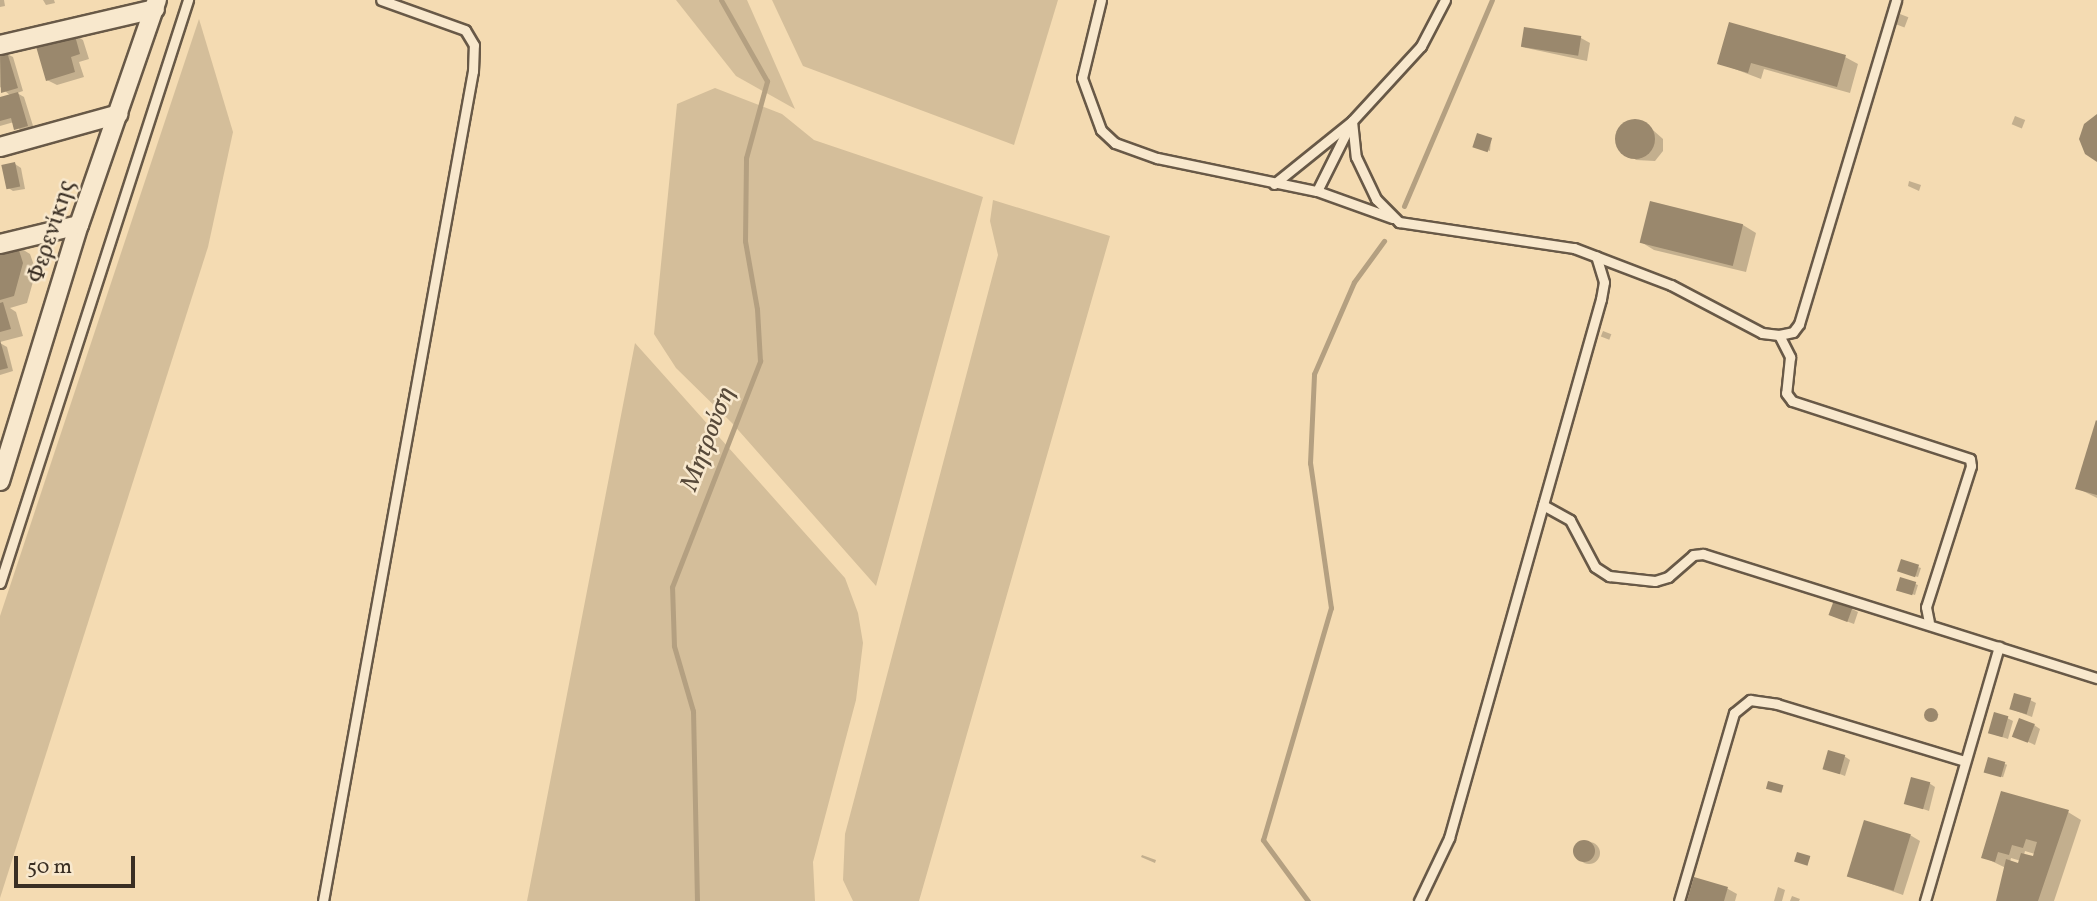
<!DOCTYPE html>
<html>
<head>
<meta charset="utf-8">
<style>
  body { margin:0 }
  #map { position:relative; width:2097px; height:901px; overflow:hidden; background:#f4dbb2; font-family:Vollkorn,serif }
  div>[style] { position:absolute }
  .green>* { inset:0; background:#d4be9a }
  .shadow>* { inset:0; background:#0003; transform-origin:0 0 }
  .round { border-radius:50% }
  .stream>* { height:5px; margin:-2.5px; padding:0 2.5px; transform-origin:2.5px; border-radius:2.5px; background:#b4a081 }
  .building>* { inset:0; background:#9a886d; transform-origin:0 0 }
  .roads { filter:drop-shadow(2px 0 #685947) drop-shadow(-2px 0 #685947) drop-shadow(0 2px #685947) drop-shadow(0 -2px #685947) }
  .lane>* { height:9px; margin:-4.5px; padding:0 4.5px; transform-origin:4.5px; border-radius:4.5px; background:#f8e8cd }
  .street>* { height:18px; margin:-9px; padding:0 9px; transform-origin:9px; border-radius:9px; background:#f8e8cd }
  span { translate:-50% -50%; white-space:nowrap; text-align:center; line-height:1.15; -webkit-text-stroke:5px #f8e8cd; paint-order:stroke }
  .street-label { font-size:24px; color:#392e23 }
  .water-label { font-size:26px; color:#584a3a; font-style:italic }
  .scale { position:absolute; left:14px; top:856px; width:121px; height:32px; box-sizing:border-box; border:4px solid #392e23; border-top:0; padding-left:9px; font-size:21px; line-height:24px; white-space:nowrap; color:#392e23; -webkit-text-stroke:5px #f8e8cd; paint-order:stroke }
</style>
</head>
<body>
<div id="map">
  <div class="green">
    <i style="clip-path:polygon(676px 0,747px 0,795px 109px,736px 76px)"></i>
    <i style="clip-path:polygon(772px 0,1058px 0,1014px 145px,803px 66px)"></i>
    <i style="clip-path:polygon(199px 19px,233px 132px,208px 247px,0 898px,0 616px)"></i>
    <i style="clip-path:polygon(715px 88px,782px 114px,814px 140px,983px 197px,876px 586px,732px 423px,676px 368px,654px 334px,677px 104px)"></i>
    <i style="clip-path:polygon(993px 200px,1110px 236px,919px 901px,853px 901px,843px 880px,845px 834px,998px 255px,990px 221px)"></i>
    <i style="clip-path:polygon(635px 343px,845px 578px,858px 613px,863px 643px,856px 700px,813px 862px,815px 901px,527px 901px)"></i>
  </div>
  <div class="shadow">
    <i style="clip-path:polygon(0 0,4px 0,5px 6px,0 7px)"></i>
    <i style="clip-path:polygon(43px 0,54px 0,55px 3px,46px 5px)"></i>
    <i style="left:1900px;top:14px;width:9px;height:11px;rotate:21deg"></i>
    <i style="clip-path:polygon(74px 34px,83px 40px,89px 59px,79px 62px,84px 77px,57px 85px,47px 80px)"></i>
    <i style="clip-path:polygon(1581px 38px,1590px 43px,1587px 61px,1522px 47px)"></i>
    <i style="clip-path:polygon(7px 54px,13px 57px,23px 91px,17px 93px,24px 97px,34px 129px,22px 133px,14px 122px,0 126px,0 100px,11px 96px,0 87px,0 56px)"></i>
    <i style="clip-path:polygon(1845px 57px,1858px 64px,1850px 93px,1764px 69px,1761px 79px,1719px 63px)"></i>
    <i style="left:2015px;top:116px;width:11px;height:9px;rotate:22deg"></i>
    <i style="clip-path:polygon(1626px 123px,1645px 123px,1663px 139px,1663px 151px,1655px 161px,1636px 160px,1618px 145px,1618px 132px)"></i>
    <i style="clip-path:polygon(1491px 139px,1490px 151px,1477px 147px)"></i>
    <i style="clip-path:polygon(15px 164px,21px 168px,25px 189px,13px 191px,7px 187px)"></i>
    <i style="clip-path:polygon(1909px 181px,1921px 185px,1919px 191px,1908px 186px)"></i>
    <i style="clip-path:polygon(1651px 203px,1743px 225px,1756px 233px,1746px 272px,1654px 250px,1641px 242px)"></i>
    <i style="clip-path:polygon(17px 246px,30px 254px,36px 271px,27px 303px,10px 308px,16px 312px,23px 336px,0 342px,0 251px)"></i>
    <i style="left:1603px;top:331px;width:9px;height:6px;rotate:21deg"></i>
    <i style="clip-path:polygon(0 343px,7px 347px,13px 371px,0 375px)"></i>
    <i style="clip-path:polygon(2097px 424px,2097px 498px,2077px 488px)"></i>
    <i style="clip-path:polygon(1902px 562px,1921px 568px,1918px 577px,1901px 572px)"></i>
    <i style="clip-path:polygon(1901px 579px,1918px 585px,1915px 595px,1900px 590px)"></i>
    <i style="clip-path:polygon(1852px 609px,1858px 612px,1854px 624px,1830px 615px)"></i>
    <i style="clip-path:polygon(2030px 700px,2036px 703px,2032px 717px,2011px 709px)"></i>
    <i style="left:1929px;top:711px;width:10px;height:7px;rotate:17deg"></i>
    <i style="clip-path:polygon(2007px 718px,2013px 721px,2008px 739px,1996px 735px)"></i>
    <i style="clip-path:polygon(2034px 725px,2040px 729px,2035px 745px,2015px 736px)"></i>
    <i style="clip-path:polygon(1844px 756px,1850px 760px,1845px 776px,1824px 768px)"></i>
    <i style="left:1989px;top:759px;width:19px;height:13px;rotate:18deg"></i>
    <i style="clip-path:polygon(1929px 783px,1935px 787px,1929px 811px,1906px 803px)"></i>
    <i style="clip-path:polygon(evenodd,2068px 812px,2081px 820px,2054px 901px,1997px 901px,2006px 868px,1983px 857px,2068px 812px,2025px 851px,2035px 854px,2034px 858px,2024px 855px,2025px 851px,2068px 812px,2011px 858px,2021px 861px,2019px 865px,2010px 862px,2011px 858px)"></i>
    <i style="clip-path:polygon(1910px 835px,1920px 841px,1903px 895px,1849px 876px)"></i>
    <i class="round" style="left:1578px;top:842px;width:22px;height:22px"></i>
    <i style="clip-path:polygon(1142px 855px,1156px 860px,1155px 863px,1141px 857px)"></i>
    <i style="clip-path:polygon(1695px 879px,1728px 889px,1737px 894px,1735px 901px,1689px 901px)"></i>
    <i style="clip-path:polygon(1778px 887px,1785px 890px,1782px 901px,1774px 901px)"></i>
    <i style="clip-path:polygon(1792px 896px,1800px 899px,1799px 901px,1790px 901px)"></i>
  </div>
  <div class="stream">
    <i style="left:1404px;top:206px;width:224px;rotate:-66.9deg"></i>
    <i style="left:697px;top:901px;width:190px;rotate:-91.2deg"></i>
    <i style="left:693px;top:711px;width:68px;rotate:-106.3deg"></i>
    <i style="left:674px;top:646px;width:59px;rotate:-91.9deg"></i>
    <i style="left:672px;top:587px;width:243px;rotate:-68.7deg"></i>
    <i style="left:760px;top:361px;width:52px;rotate:-93.3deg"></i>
    <i style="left:757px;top:309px;width:69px;rotate:-100deg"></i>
    <i style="left:745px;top:241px;width:83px;rotate:-89.3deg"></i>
    <i style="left:746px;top:158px;width:80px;rotate:-74.7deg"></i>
    <i style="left:767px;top:81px;width:93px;rotate:-119.6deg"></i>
    <i style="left:1308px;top:901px;width:76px;rotate:-126.4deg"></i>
    <i style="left:1263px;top:840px;width:242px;rotate:-73.7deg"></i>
    <i style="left:1331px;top:608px;width:147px;rotate:-98.2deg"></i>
    <i style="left:1310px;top:463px;width:89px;rotate:-87.4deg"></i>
    <i style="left:1314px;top:374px;width:100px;rotate:-66.5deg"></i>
    <i style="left:1354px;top:282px;width:51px;rotate:-53.8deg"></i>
  </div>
  <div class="building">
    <i style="clip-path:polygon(1729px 22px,1846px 55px,1837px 87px,1751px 63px,1748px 73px,1717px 64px)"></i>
    <i style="left:1524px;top:27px;width:58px;height:20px;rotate:9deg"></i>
    <i style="clip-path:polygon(74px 32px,80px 54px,71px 57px,75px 72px,46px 81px,35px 43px)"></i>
    <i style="clip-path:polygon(7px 52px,18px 88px,1px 93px,0 54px)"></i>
    <i style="clip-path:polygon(18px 92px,28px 126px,14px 130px,11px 118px,0 121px,0 97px)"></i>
    <i style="clip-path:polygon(2097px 114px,2097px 162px,2085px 154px,2079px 139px,2084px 124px)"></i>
    <i class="round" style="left:1615px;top:119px;width:40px;height:40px"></i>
    <i style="left:1477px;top:133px;width:16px;height:15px;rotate:18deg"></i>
    <i style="left:15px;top:162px;width:25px;height:14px;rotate:78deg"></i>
    <i style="left:1650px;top:201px;width:96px;height:43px;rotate:14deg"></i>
    <i style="clip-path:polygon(17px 244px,23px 263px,14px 296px,0 300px,0 249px)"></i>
    <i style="clip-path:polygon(3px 302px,11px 329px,0 332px,0 303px)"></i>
    <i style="clip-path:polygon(0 340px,8px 368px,0 370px)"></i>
    <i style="clip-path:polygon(2096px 420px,2097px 421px,2097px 495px,2075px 489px)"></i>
    <i style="left:1901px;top:559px;width:19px;height:13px;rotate:18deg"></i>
    <i style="left:1900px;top:577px;width:17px;height:14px;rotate:17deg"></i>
    <i style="left:1834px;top:600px;width:20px;height:16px;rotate:20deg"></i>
    <i style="left:2014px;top:693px;width:18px;height:17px;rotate:16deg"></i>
    <i class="round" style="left:1924px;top:708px;width:14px;height:14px"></i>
    <i style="left:1994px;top:712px;width:15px;height:22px;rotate:16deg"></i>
    <i style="left:2019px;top:718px;width:17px;height:20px;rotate:21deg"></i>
    <i style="left:1828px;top:750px;width:18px;height:20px;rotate:16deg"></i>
    <i style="left:1988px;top:757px;width:18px;height:16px;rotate:16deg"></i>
    <i style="left:1911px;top:777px;width:20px;height:28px;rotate:15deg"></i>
    <i style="left:1768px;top:781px;width:16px;height:8px;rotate:15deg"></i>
    <i style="clip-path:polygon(2001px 791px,2069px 810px,2038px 901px,1996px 901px,2006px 859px,2018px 863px,2021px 853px,2033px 856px,2037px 842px,2026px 839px,2023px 848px,2012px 845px,2009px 855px,1998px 852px,1995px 862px,1981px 858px)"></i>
    <i style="left:1864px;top:820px;width:49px;height:59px;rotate:17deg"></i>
    <i class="round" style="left:1573px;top:840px;width:22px;height:22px"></i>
    <i style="left:1797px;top:852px;width:14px;height:10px;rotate:17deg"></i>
    <i style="clip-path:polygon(1694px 877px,1728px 887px,1724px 901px,1687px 901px)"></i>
  </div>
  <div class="roads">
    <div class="lane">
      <i style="left:1101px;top:0;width:80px;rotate:103.7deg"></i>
      <i style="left:1082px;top:78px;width:55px;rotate:69.9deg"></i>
      <i style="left:1101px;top:130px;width:19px;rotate:43deg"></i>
      <i style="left:1115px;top:143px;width:45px;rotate:19.7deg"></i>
      <i style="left:1157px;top:158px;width:163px;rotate:11.7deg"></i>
      <i style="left:1317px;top:191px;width:80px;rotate:19.8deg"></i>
      <i style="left:1445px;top:0;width:52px;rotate:117.6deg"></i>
      <i style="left:1421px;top:46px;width:102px;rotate:132.6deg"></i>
      <i style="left:1352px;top:121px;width:36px;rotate:84deg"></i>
      <i style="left:1356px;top:157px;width:47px;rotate:64.5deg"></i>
      <i style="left:1376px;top:199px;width:33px;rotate:45deg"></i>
      <i style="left:1399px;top:222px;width:177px;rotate:8.5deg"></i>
      <i style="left:1574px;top:248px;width:104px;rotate:20.9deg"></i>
      <i style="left:1671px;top:285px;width:103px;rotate:27.8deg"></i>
      <i style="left:1762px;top:333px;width:17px;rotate:7deg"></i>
      <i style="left:1779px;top:335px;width:14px;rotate:-12deg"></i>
      <i style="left:1793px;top:332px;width:10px;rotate:-53deg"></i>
      <i style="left:1799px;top:324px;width:338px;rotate:-73.3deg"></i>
      <i style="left:1274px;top:184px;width:100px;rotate:-38.9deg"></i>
      <i style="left:1317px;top:191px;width:74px;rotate:-63.4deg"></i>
      <i style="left:1779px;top:335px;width:25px;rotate:63deg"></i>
      <i style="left:1790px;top:357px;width:36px;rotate:96deg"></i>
      <i style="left:1786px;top:393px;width:10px;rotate:53deg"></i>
      <i style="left:1792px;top:401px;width:187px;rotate:18deg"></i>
      <i style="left:1970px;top:459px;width:7px;rotate:82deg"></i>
      <i style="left:1971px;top:466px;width:148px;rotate:107.7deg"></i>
      <i style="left:1926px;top:607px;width:15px;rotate:79deg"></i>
      <i style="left:1543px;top:505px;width:31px;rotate:29deg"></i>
      <i style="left:1570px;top:520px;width:53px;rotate:62deg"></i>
      <i style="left:1595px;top:567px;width:17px;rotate:33deg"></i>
      <i style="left:1609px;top:576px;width:46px;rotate:6.2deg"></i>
      <i style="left:1655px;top:581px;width:14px;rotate:-17deg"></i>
      <i style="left:1668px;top:577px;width:33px;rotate:-41deg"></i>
      <i style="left:1693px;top:555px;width:10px;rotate:-6deg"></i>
      <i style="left:1703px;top:554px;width:413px;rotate:17.5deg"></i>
      <i style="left:0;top:583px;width:613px;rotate:-72.13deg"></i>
      <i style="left:323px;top:901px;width:843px;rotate:-79.76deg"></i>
      <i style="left:473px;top:71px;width:26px;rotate:-88deg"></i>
      <i style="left:474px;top:45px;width:17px;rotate:-121deg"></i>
      <i style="left:465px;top:30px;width:89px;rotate:-160.3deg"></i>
      <i style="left:1419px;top:901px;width:70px;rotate:-64.5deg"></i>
      <i style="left:1449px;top:838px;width:560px;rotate:-74.25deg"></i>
      <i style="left:1601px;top:299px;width:17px;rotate:-80deg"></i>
      <i style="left:1604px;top:282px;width:27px;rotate:-107deg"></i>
      <i style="left:1679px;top:901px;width:196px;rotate:-73.7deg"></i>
      <i style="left:1734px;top:713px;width:21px;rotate:-39deg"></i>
      <i style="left:1750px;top:700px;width:27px;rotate:8deg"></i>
      <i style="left:1777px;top:704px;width:196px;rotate:16.9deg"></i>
      <i style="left:1925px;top:901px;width:265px;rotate:-73.8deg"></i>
    </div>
    <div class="street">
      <i style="left:0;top:45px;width:159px;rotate:-13.1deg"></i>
      <i style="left:0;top:147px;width:123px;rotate:-15.5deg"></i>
      <i style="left:0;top:244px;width:81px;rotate:-13.5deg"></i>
      <i style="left:0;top:481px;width:268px;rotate:-72.9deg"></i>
      <i style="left:79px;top:225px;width:238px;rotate:-70.9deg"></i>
    </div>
  </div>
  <div class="street-label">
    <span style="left:53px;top:232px;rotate:-72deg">Φερενίκης</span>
  </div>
  <div class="water-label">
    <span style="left:709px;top:439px;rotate:-69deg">Μητρούση</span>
  </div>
  <div class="scale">50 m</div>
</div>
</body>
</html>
